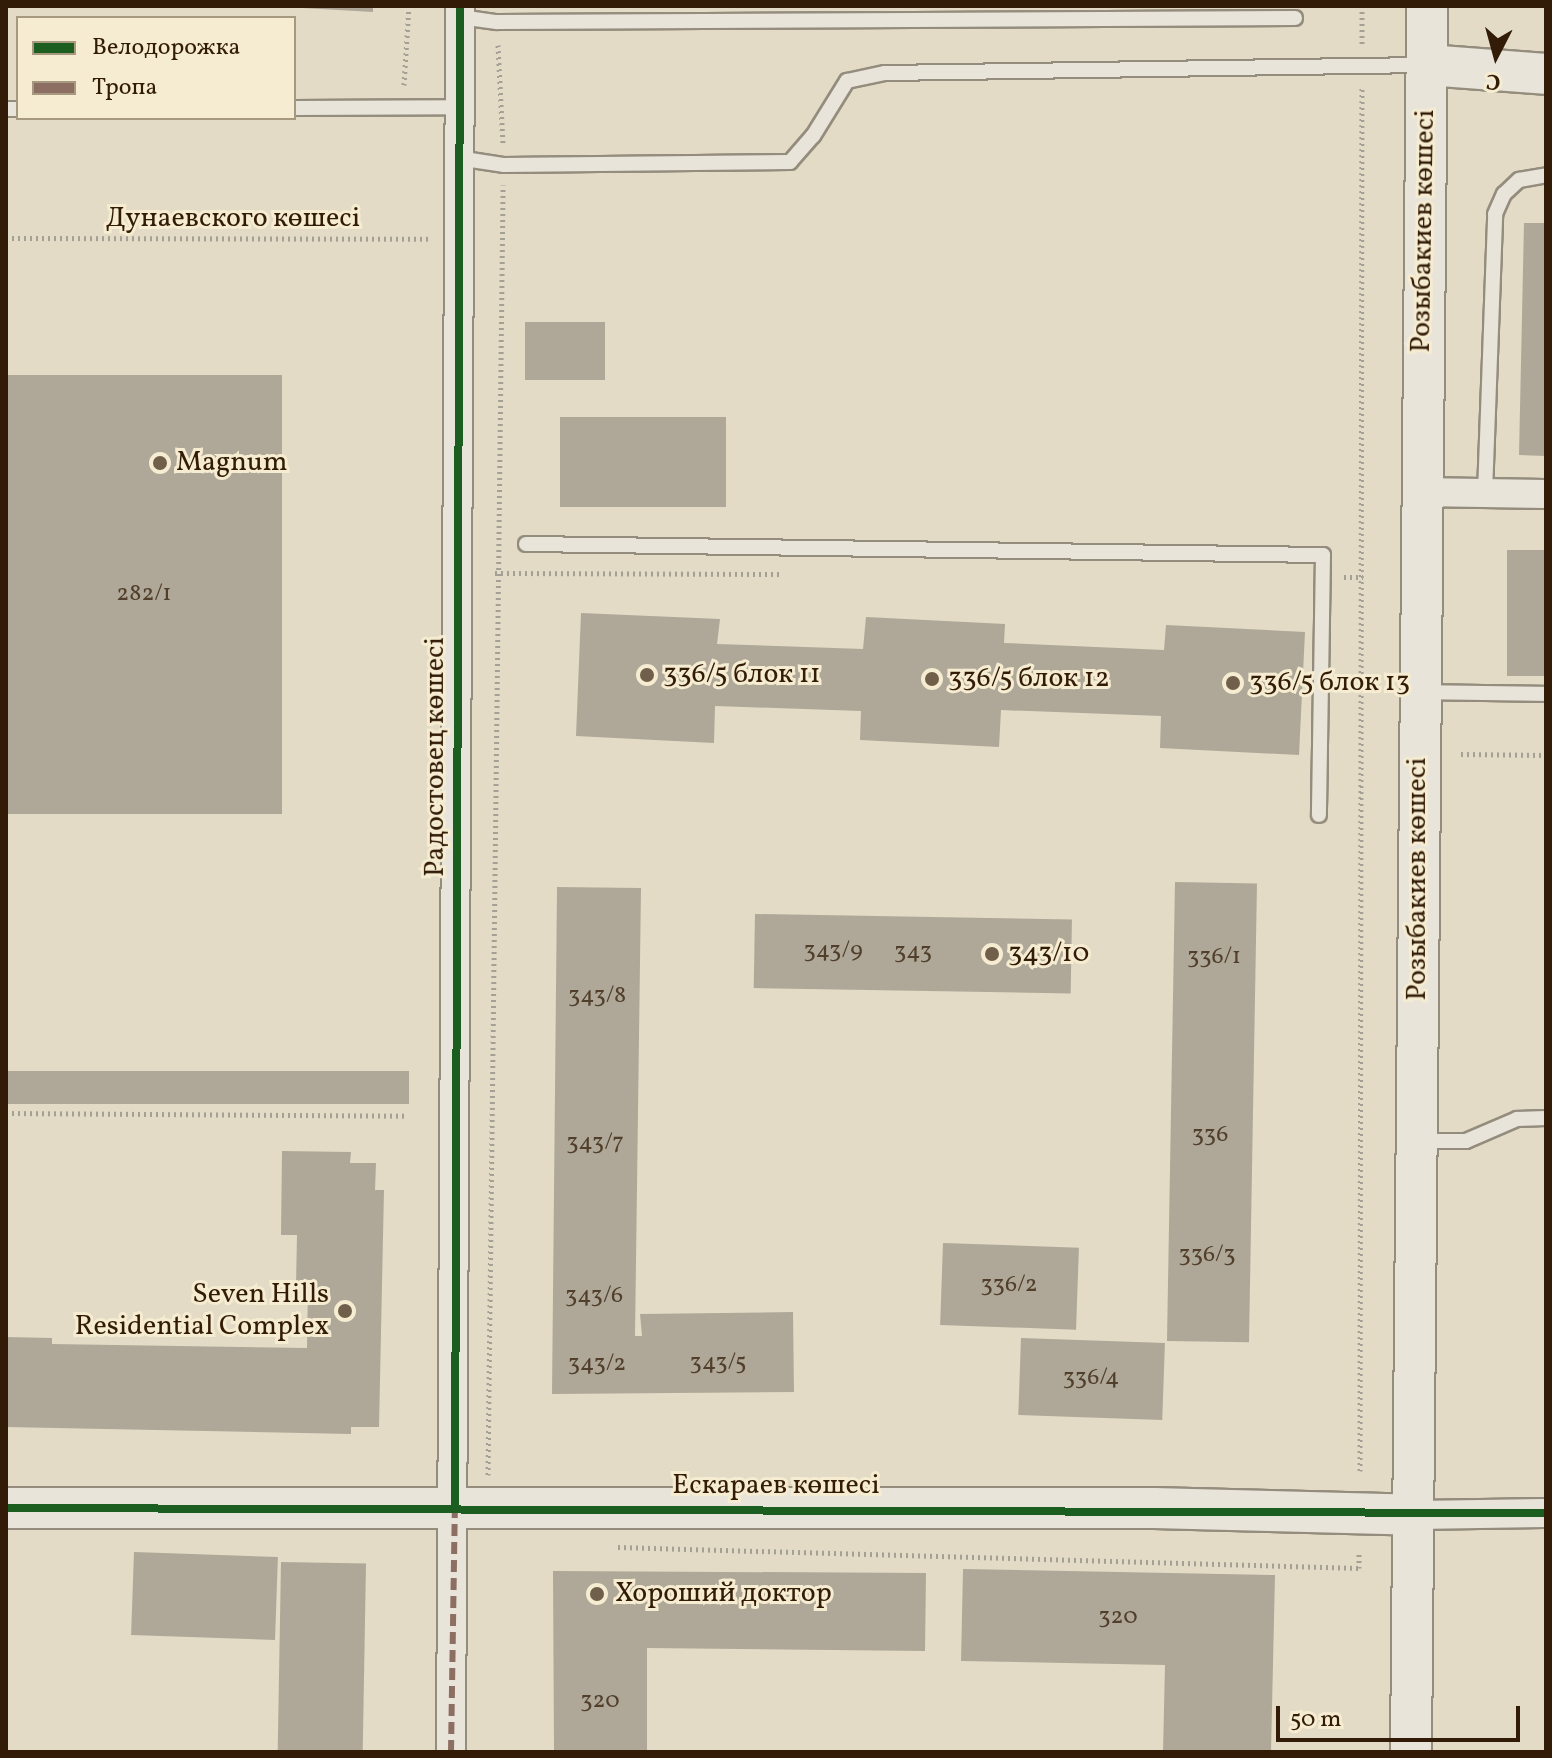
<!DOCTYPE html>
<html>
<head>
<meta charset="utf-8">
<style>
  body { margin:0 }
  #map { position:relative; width:1552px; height:1758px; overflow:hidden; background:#e3dbc5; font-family:Vollkorn,serif }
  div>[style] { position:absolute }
  .building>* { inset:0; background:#afa898; transform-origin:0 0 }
  .path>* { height:5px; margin-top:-2.5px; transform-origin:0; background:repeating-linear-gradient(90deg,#a5a095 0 2px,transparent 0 6px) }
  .roads { filter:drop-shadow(2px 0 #948c7d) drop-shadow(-2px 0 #948c7d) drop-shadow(0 2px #948c7d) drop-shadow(0 -2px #948c7d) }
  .lane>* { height:14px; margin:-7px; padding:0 7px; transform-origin:7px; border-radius:7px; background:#e8e4d9 }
  .street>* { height:28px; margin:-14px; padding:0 14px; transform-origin:14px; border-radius:14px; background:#e8e4d9 }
  .secondary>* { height:40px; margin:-20px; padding:0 20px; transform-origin:20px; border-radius:20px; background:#e8e4d9 }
  .quiet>* { height:6px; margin-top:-3px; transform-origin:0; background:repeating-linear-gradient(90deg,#8d6e63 0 12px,transparent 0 18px) }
  .cycleway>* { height:8px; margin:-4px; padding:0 4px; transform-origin:4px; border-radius:4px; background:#1b5e20 }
  .dots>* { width:22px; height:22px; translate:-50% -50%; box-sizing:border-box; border:4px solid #f5ecd1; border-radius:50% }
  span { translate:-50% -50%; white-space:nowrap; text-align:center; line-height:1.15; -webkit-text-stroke:6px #f5ecd1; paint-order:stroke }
  .number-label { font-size:24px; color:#513f2b }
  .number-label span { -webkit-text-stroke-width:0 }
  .street-label { font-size:28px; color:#321c07 }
  .poi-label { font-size:28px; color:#321c07 }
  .left { translate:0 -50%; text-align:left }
  .right { translate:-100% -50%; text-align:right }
  .frame { position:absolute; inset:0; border:8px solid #321c07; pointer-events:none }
  .legend { position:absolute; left:16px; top:16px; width:280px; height:104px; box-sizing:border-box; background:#f5ecd1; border:2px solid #a79980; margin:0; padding:10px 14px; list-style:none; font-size:24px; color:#321c07 }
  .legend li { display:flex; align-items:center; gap:16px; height:40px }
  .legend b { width:40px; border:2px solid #a79980 }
  .north { position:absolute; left:1456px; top:16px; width:80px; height:80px; -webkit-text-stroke:6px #f5ecd1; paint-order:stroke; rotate:186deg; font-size:22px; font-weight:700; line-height:32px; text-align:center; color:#321c07 }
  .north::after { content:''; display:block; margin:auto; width:28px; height:36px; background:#321c07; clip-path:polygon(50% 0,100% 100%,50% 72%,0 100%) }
  .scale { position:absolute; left:1276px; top:1706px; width:244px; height:36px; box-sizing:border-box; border:4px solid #321c07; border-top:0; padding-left:10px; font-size:24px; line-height:28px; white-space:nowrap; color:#321c07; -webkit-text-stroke:6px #f5ecd1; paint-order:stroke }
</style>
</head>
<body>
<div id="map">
  <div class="building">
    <i style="clip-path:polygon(267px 6px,373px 6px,373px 12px)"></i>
    <i style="clip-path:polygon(1524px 223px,1546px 223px,1546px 456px,1519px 455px)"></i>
    <i style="left:605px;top:322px;width:58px;height:80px;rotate:90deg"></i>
    <i style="left:282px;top:375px;width:439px;height:276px;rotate:90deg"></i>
    <i style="left:560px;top:417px;width:166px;height:90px"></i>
    <i style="left:1507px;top:550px;width:39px;height:126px"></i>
    <i style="clip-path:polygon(581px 613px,720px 619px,717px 644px,863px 649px,866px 617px,1005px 624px,1004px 643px,1164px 650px,1166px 625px,1305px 632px,1299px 755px,1160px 748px,1161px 716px,1001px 710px,999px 747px,860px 740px,861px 711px,715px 706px,714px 743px,576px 736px)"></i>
    <i style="left:1175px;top:882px;width:82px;height:459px;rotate:1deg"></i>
    <i style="clip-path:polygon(557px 887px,641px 888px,635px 1336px,642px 1336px,640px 1314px,793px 1312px,794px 1392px,552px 1394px)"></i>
    <i style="left:755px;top:914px;width:317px;height:74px;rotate:1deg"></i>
    <i style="left:6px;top:1071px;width:403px;height:33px"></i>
    <i style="clip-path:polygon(282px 1151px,351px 1152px,350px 1163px,376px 1163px,375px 1190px,384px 1190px,379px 1427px,351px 1427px,351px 1434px,6px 1427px,6px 1337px,52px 1338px,52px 1344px,307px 1348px,308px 1286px,296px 1285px,297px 1235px,281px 1235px)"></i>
    <i style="left:943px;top:1243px;width:136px;height:82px;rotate:2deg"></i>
    <i style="left:1021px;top:1338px;width:144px;height:77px;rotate:2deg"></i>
    <i style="left:134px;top:1552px;width:144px;height:83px;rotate:2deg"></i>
    <i style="left:281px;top:1562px;width:85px;height:190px;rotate:1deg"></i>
    <i style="clip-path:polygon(963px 1569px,1275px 1575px,1271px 1752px,1163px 1752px,1165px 1665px,961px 1661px)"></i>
    <i style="clip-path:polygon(553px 1571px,926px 1573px,925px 1651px,647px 1648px,647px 1752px,554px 1752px)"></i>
  </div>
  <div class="path">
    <i style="left:1362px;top:6px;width:40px;rotate:90deg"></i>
    <i style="left:498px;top:45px;width:98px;rotate:87.1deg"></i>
    <i style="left:404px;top:85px;width:79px;rotate:-86.4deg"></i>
    <i style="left:6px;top:238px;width:423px;rotate:0.1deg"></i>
    <i style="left:495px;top:573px;width:287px;rotate:0.2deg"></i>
    <i style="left:1344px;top:577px;width:19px"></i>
    <i style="left:1461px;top:754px;width:85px;rotate:0.7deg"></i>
    <i style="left:6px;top:1113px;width:401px;rotate:0.4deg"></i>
    <i style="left:1360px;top:1471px;width:1383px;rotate:-89.92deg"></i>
    <i style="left:488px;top:1475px;width:1290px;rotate:-89.33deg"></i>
    <i style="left:618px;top:1547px;width:741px;rotate:1.62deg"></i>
    <i style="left:1359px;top:1568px;width:14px;rotate:-90deg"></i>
  </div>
  <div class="roads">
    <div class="lane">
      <i style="left:460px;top:17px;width:37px;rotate:8deg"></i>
      <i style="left:497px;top:22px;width:798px;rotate:-0.29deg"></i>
      <i style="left:294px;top:108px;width:164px;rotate:-0.3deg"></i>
      <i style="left:6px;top:109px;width:12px"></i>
      <i style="left:458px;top:158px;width:47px;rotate:8.7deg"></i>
      <i style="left:504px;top:165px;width:286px;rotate:-0.6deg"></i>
      <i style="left:790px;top:162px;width:35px;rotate:-49deg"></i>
      <i style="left:813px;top:136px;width:65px;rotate:-58.3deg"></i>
      <i style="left:847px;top:81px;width:39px;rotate:-12deg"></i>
      <i style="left:885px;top:73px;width:540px;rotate:-0.85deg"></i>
      <i style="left:1485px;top:493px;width:279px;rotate:-87.9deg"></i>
      <i style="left:1495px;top:214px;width:22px;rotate:-66deg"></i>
      <i style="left:1504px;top:194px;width:21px;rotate:-43deg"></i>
      <i style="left:1519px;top:180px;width:27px;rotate:-10deg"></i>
      <i style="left:526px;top:544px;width:797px;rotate:0.79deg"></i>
      <i style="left:1323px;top:555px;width:260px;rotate:90.9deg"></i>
      <i style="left:1422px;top:692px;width:124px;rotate:0.9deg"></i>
      <i style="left:1420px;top:1141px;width:46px"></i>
      <i style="left:1466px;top:1141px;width:56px;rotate:-23.3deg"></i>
      <i style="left:1517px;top:1119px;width:29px;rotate:-2deg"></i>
    </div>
    <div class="street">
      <i style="left:1419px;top:492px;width:127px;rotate:0.9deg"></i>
      <i style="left:1414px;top:1515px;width:132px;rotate:-0.9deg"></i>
      <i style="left:451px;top:1752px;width:1746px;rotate:-89.7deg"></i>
    </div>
    <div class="secondary">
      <i style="left:1427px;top:65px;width:119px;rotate:4.3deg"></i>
      <i style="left:6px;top:1508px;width:1148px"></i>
      <i style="left:1154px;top:1508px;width:260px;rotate:1.5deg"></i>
      <i style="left:1411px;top:1752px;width:1746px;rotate:-89.47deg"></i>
    </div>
  </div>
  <div class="quiet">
    <i style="left:451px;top:1752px;width:244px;rotate:-89.1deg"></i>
  </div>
  <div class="cycleway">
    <i style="left:6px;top:1508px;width:1540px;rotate:0.19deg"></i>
    <i style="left:455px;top:1508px;width:1502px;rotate:-89.81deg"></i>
  </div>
  <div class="dots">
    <i style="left:160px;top:463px;background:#705f4a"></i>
    <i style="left:647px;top:675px;background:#705f4a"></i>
    <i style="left:932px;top:679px;background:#705f4a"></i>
    <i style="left:1233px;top:683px;background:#705f4a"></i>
    <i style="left:992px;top:954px;background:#705f4a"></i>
    <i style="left:345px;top:1311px;background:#705f4a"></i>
    <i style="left:597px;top:1594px;background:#705f4a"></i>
  </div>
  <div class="number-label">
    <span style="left:144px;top:595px">282/1</span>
    <span style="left:833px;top:952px">343/9</span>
    <span style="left:913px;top:953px">343</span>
    <span style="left:1214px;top:958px">336/1</span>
    <span style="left:597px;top:997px">343/8</span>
    <span style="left:1210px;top:1136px">336</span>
    <span style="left:595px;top:1144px">343/7</span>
    <span style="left:1207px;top:1256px">336/3</span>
    <span style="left:1009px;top:1286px">336/2</span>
    <span style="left:594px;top:1297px">343/6</span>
    <span style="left:718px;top:1364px">343/5</span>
    <span style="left:597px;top:1365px">343/2</span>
    <span style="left:1091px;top:1379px">336/4</span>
    <span style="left:1118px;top:1618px">320</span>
    <span style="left:600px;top:1702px">320</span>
  </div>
  <div class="street-label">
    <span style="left:233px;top:219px">Дунаевского көшесі</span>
    <span style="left:1424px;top:231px;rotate:-89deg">Розыбакиев көшесі</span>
    <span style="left:436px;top:757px;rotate:-90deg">Радостовец көшесі</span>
    <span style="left:1418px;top:879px;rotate:-90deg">Розыбакиев көшесі</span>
    <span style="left:776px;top:1486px">Ескараев көшесі</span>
  </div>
  <div class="poi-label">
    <span class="left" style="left:176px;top:463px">Magnum</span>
    <span class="left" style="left:663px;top:675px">336/5 блок 11</span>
    <span class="left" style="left:948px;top:679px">336/5 блок 12</span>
    <span class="left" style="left:1249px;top:683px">336/5 блок 13</span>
    <span class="left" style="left:1008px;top:954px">343/10</span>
    <span class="right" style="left:329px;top:1311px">Seven Hills<br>Residential Complex</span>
    <span class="left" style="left:615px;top:1594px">Хороший доктор</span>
  </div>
  <div class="frame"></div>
  <ul class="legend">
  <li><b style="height:10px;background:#1b5e20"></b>Велодорожка</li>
  <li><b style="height:10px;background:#8d6e63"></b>Тропа</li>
  </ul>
  <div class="north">С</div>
  <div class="scale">50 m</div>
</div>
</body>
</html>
